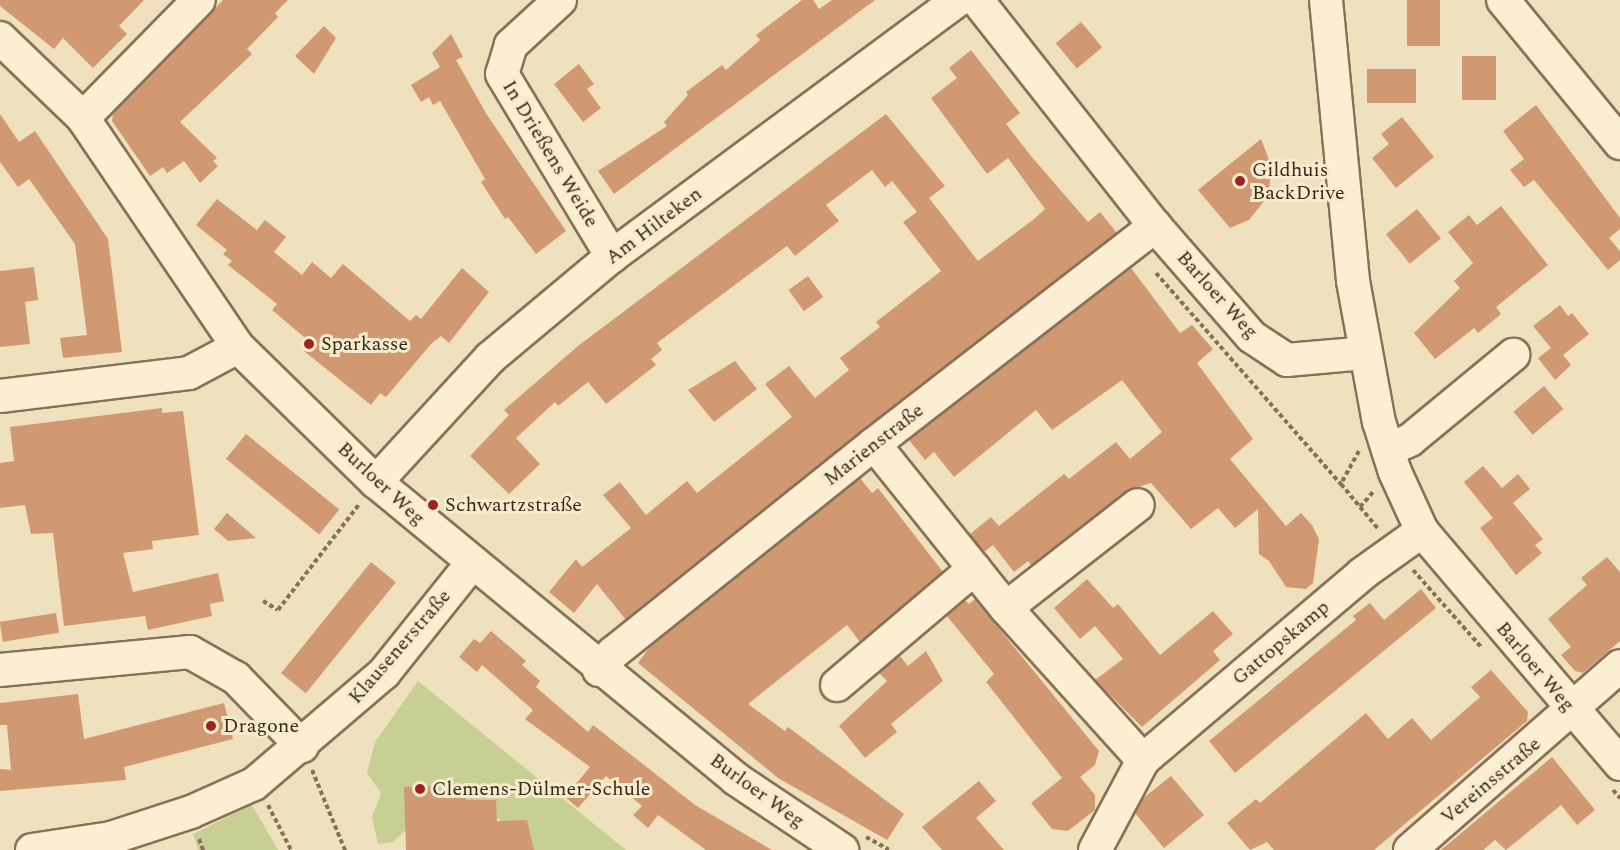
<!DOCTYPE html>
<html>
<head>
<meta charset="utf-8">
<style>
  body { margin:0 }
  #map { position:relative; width:1620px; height:850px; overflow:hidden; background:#f0e1be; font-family:Spectral,serif }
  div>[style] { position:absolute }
  .green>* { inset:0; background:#c8cf92 }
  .building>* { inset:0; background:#d19972; transform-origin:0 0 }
  .path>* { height:4px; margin-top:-2px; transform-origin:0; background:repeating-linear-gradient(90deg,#8a7156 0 4.5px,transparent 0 7.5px) }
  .roads { filter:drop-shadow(2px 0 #8a7156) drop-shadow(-2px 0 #8a7156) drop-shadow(0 2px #8a7156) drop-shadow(0 -2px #8a7156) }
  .minor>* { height:32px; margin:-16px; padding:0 16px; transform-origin:16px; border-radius:16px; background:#fbeed2 }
  .dots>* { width:16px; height:16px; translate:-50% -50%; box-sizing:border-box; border:3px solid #f7ebce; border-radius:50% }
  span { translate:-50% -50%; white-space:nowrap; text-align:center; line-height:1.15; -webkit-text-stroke:6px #f7ebce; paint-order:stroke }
  .street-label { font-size:20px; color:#38291b }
  .poi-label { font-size:20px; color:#38291b }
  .left { translate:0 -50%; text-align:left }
</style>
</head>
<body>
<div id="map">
  <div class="green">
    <i style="clip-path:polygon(418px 681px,626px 850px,526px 850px,517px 832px,484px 809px,412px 824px,393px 842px,378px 844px,372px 817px,381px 793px,367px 773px,375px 742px)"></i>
    <i style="clip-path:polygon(252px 805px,278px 850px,198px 850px,193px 834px)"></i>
  </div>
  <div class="building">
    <i style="clip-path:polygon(0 0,144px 0,119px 26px,127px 34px,93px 68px,63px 38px,54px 49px,0 6px)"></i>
    <i style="clip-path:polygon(223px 0,288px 0,275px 13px,278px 17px,247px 49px,252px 54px,180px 122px,217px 158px,213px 161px,218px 166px,200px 183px,184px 161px,167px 173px,163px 167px,150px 176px,112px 121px,113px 113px)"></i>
    <i style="clip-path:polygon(802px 0,813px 0,819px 9px,832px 0,875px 0,614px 194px,598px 171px,667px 126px,664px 122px,688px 95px,686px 92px,722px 65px,726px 70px,760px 40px,756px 35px)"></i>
    <i style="left:1407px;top:0;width:33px;height:46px"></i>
    <i style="left:1081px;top:22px;width:33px;height:33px;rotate:50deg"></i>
    <i style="clip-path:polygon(324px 26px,336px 38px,314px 74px,295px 56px)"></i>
    <i style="clip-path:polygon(451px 34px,463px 57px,456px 60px,487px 115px,566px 231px,536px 254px,508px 217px,505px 219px,481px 182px,485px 179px,440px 101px,433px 105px,429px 97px,421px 102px,411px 85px,440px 67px,432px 53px)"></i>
    <i style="clip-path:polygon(971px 50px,1020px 113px,1006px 124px,1031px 156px,1088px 222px,1100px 212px,1117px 233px,626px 620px,597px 584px,574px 613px,549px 592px,576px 559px,582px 567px,631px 528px,603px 495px,620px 482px,646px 515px,687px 481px,697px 493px,792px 417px,765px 384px,789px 366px,815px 398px,849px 370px,840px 358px,880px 327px,876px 322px,941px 271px,903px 222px,917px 212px,892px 181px,885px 187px,872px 170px,826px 205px,839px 221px,795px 256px,787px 246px,657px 343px,662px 350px,651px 359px,656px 365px,606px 404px,588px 382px,558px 406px,555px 402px,516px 438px,540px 464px,509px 494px,470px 456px,509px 415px,504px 410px,578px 346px,886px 114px,945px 186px,929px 198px,978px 261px,1034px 219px,1045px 209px,1008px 158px,987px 174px,931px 98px,957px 78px,949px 68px)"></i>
    <i style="left:1462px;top:56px;width:34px;height:44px"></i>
    <i style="clip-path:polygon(579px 64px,594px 84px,587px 89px,601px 108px,583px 122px,554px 84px)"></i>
    <i style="left:1367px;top:69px;width:49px;height:34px"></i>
    <i style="clip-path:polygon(1536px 105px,1620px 218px,1620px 229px,1609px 238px,1620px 251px,1620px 260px,1608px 270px,1534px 180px,1524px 187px,1510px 170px,1524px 159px,1503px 131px)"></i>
    <i style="clip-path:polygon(0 114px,19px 142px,35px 131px,108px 239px,122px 352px,63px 358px,60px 338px,87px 335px,75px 244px,29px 179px,18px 187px,0 162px)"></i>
    <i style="clip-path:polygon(1402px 117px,1434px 157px,1396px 188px,1372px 158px,1389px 144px,1381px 134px)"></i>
    <i style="clip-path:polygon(1261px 139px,1272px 167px,1268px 196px,1249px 220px,1230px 228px,1198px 190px)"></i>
    <i style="clip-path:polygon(217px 199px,257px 230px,265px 220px,286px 237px,274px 252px,302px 275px,312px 262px,331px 278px,343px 264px,410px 321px,416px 315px,421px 319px,462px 268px,489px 292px,449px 343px,441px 336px,432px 343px,386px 397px,380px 393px,371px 405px,304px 351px,311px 343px,272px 310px,277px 304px,228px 265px,232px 261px,223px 254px,227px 250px,196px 225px)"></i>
    <i style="clip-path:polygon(1501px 206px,1548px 265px,1496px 307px,1501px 314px,1478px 333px,1474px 328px,1435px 359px,1414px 333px,1460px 288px,1454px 281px,1473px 263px,1448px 232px,1469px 215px,1477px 225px)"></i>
    <i style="left:1417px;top:209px;width:38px;height:40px;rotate:51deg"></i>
    <i style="clip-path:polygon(34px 267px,38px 300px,25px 302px,30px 344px,0 347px,0 271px)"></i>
    <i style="clip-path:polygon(1131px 268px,1180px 333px,1192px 325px,1213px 349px,1197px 363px,1253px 439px,1230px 459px,1286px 526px,1301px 513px,1312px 525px,1319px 539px,1313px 583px,1306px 589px,1286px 587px,1269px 561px,1259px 554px,1258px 509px,1235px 528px,1218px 508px,1191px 529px,1151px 483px,1127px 491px,1031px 565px,1028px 561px,1014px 572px,993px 545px,984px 552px,970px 534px,991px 517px,999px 526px,1064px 474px,1069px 479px,1116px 442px,1130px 459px,1162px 432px,1122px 380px,1052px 430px,1036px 410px,954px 477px,934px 452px,925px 460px,909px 440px)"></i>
    <i style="left:808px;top:276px;width:26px;height:24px;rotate:54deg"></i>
    <i style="clip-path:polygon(1560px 305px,1568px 316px,1572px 313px,1589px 334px,1563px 355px,1571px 365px,1555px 380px,1538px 358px,1551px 348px,1533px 326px)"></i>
    <i style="clip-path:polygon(735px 361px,757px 389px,714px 422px,688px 390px)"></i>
    <i style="left:1544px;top:386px;width:30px;height:40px;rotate:50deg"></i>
    <i style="clip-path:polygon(162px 408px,162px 413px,183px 411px,199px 535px,152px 541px,153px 549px,123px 553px,133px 592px,218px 573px,224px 601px,210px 604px,212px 616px,148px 630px,145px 616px,64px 626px,53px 533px,31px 534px,25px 505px,0 508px,0 463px,14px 461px,10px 427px)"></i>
    <i style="left:246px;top:434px;width:120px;height:32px;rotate:39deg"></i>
    <i style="clip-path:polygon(1483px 466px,1502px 488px,1518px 474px,1530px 489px,1513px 503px,1543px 539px,1535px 545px,1542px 553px,1516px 575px,1480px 528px,1493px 518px,1464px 482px)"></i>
    <i style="clip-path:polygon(860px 478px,872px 493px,878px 488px,943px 572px,860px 642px,847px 625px,748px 704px,785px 731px,788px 727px,904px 814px,887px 840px,778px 778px,638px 663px,652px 644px)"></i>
    <i style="clip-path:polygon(227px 513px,256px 538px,228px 541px,214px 529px)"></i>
    <i style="clip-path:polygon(1607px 557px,1620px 572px,1620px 641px,1583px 673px,1575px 671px,1561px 655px,1571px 647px,1548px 619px,1587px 585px,1581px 578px)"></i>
    <i style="left:371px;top:562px;width:32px;height:143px;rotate:39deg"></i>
    <i style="clip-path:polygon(1087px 579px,1113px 608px,1118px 604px,1160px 655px,1213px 611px,1233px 634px,1213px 651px,1220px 660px,1142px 727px,1095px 680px,1123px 659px,1095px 626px,1080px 639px,1054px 608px)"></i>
    <i style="clip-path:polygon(1421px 589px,1436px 608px,1235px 773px,1209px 741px,1356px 620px,1353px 616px,1370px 603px,1384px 620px)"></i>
    <i style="clip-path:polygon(975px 599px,1099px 751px,1095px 765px,1080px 777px,1095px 795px,1095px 810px,1068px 831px,1052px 829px,1031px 803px,1062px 778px,986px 682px,994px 674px,947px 616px,965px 600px,969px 604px)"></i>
    <i style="left:56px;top:613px;width:20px;height:57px;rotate:81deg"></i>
    <i style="clip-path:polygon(491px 631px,526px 661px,522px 665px,540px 681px,536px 687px,588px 732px,593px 725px,695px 805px,772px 850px,706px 850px,658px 815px,648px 828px,633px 815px,642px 806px,606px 776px,578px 808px,565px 797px,590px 767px,525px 719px,533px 710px,482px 665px,477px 672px,459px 657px,474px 639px,480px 643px)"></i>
    <i style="clip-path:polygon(926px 651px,943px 681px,891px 724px,897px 732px,865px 758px,839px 726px,887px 681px,879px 673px,900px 656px,908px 666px)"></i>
    <i style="clip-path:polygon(1491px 670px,1528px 712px,1527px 721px,1374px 850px,1274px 850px,1267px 842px,1250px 850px,1227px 823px,1256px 799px,1260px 803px,1366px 713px,1388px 739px,1412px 718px,1431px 740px,1480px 697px,1471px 687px)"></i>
    <i style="clip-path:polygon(78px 694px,84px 739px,224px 703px,233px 739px,124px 767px,126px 780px,0 791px,0 769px,11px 770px,7px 725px,0 725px,0 703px)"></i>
    <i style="clip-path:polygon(1552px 757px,1595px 810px,1577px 825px,1561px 805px,1506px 850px,1495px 840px,1483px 850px,1441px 850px)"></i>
    <i style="clip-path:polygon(1171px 776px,1204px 815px,1164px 848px,1135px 813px,1142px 799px)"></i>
    <i style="clip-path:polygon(979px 781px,996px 801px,976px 818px,1004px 850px,942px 850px,922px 827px)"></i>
    <i style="clip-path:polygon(436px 786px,436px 793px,466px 793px,466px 800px,496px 800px,497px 821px,527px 820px,534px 850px,406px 850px,404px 787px)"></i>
  </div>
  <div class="path">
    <i style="left:1156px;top:273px;width:281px;rotate:48.8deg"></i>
    <i style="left:1359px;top:451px;width:38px;rotate:119deg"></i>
    <i style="left:1341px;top:484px;width:60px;rotate:50.4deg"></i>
    <i style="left:1360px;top:507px;width:21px;rotate:-49deg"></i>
    <i style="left:1413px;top:570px;width:104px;rotate:48.5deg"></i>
    <i style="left:263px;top:601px;width:17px;rotate:31deg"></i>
    <i style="left:278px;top:610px;width:135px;rotate:-52.5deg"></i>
    <i style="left:312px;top:770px;width:87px;rotate:67.6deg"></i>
    <i style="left:1613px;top:790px;width:11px;rotate:49deg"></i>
    <i style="left:268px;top:805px;width:51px;rotate:62.9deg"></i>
    <i style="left:866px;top:837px;width:26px;rotate:29deg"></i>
    <i style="left:199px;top:839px;width:12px;rotate:70deg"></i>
  </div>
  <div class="roads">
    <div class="minor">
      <i style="left:560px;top:0;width:67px;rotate:137.4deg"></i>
      <i style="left:511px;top:45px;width:30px;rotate:107deg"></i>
      <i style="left:502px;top:74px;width:213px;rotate:58.9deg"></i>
      <i style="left:977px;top:0;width:288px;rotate:51.8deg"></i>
      <i style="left:1155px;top:226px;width:147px;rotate:48.9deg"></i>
      <i style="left:1252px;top:337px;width:42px;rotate:33.3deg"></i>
      <i style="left:1287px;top:360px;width:78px;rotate:-5.1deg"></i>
      <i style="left:1326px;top:0;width:282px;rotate:84.5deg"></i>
      <i style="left:1353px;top:281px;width:143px;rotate:79.6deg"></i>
      <i style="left:1379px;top:422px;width:52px;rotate:72.3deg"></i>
      <i style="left:1395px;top:472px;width:65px;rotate:65.4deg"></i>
      <i style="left:1422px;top:531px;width:306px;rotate:49.6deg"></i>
      <i style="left:1503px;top:0;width:185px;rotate:50.7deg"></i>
      <i style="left:0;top:38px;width:115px;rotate:43.9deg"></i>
      <i style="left:83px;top:118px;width:277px;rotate:55.9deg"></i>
      <i style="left:238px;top:347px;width:193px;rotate:44.4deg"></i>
      <i style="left:376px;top:482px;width:467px;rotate:39.5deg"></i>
      <i style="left:736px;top:779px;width:128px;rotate:33.8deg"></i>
      <i style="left:83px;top:118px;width:165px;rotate:-45.5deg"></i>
      <i style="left:0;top:396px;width:190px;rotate:-6.9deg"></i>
      <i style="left:189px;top:373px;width:55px;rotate:-28deg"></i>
      <i style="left:874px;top:444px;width:211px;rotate:51.2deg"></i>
      <i style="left:1006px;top:608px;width:205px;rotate:48deg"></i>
      <i style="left:1388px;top:450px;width:24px;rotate:-24deg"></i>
      <i style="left:1410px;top:440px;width:134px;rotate:-39.5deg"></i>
      <i style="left:376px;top:482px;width:168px;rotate:-47.4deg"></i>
      <i style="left:490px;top:358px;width:159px;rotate:-39.9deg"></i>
      <i style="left:612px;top:256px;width:430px;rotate:-36.5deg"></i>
      <i style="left:1006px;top:608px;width:167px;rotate:-38deg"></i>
      <i style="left:0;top:670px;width:191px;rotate:-5.4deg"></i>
      <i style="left:190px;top:652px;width:53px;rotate:29.5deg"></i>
      <i style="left:236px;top:678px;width:95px;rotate:45.9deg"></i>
      <i style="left:599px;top:670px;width:22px;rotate:-51deg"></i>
      <i style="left:613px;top:653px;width:334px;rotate:-38.7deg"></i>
      <i style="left:874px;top:444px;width:356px;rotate:-37.8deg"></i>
      <i style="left:837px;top:685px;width:180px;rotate:-40.3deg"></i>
      <i style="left:32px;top:850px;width:80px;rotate:-8.6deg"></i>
      <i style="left:111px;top:838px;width:84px;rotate:-18deg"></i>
      <i style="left:191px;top:812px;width:69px;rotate:-24deg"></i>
      <i style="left:254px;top:784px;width:171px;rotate:-40.5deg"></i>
      <i style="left:384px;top:673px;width:141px;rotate:-51.3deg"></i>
      <i style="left:1095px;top:850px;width:102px;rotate:-61.9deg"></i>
      <i style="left:1143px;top:760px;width:287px;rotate:-40.3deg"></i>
      <i style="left:1362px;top:574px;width:74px;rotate:-35.6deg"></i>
      <i style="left:1410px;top:850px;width:279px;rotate:-41.2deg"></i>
    </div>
  </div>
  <div class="dots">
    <i style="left:1240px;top:181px;background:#9c2224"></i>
    <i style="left:309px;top:344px;background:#9c2224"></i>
    <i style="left:433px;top:505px;background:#9c2224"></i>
    <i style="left:211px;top:726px;background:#9c2224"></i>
    <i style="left:420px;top:789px;background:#9c2224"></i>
  </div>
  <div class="street-label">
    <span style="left:550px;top:154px;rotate:59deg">In Drießens Weide</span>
    <span style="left:654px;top:226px;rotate:-37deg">Am Hilteken</span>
    <span style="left:1217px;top:295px;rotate:48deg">Barloer Weg</span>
    <span style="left:874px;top:445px;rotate:-38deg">Marienstraße</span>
    <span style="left:381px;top:484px;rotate:43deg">Burloer Weg</span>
    <span style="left:1281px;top:643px;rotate:-40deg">Gattopskamp</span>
    <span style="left:400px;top:647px;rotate:-49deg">Klausenerstraße</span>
    <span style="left:1535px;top:667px;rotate:50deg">Barloer Weg</span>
    <span style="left:1491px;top:781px;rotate:-40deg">Vereinsstraße</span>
    <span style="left:757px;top:791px;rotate:36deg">Burloer Weg</span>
  </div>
  <div class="poi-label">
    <span class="left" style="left:1252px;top:182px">Gildhuis<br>BackDrive</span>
    <span class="left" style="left:321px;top:344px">Sparkasse</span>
    <span class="left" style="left:445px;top:505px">Schwartzstraße</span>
    <span class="left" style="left:223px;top:726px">Dragone</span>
    <span class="left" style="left:432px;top:789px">Clemens-Dülmer-Schule</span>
  </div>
</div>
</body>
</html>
